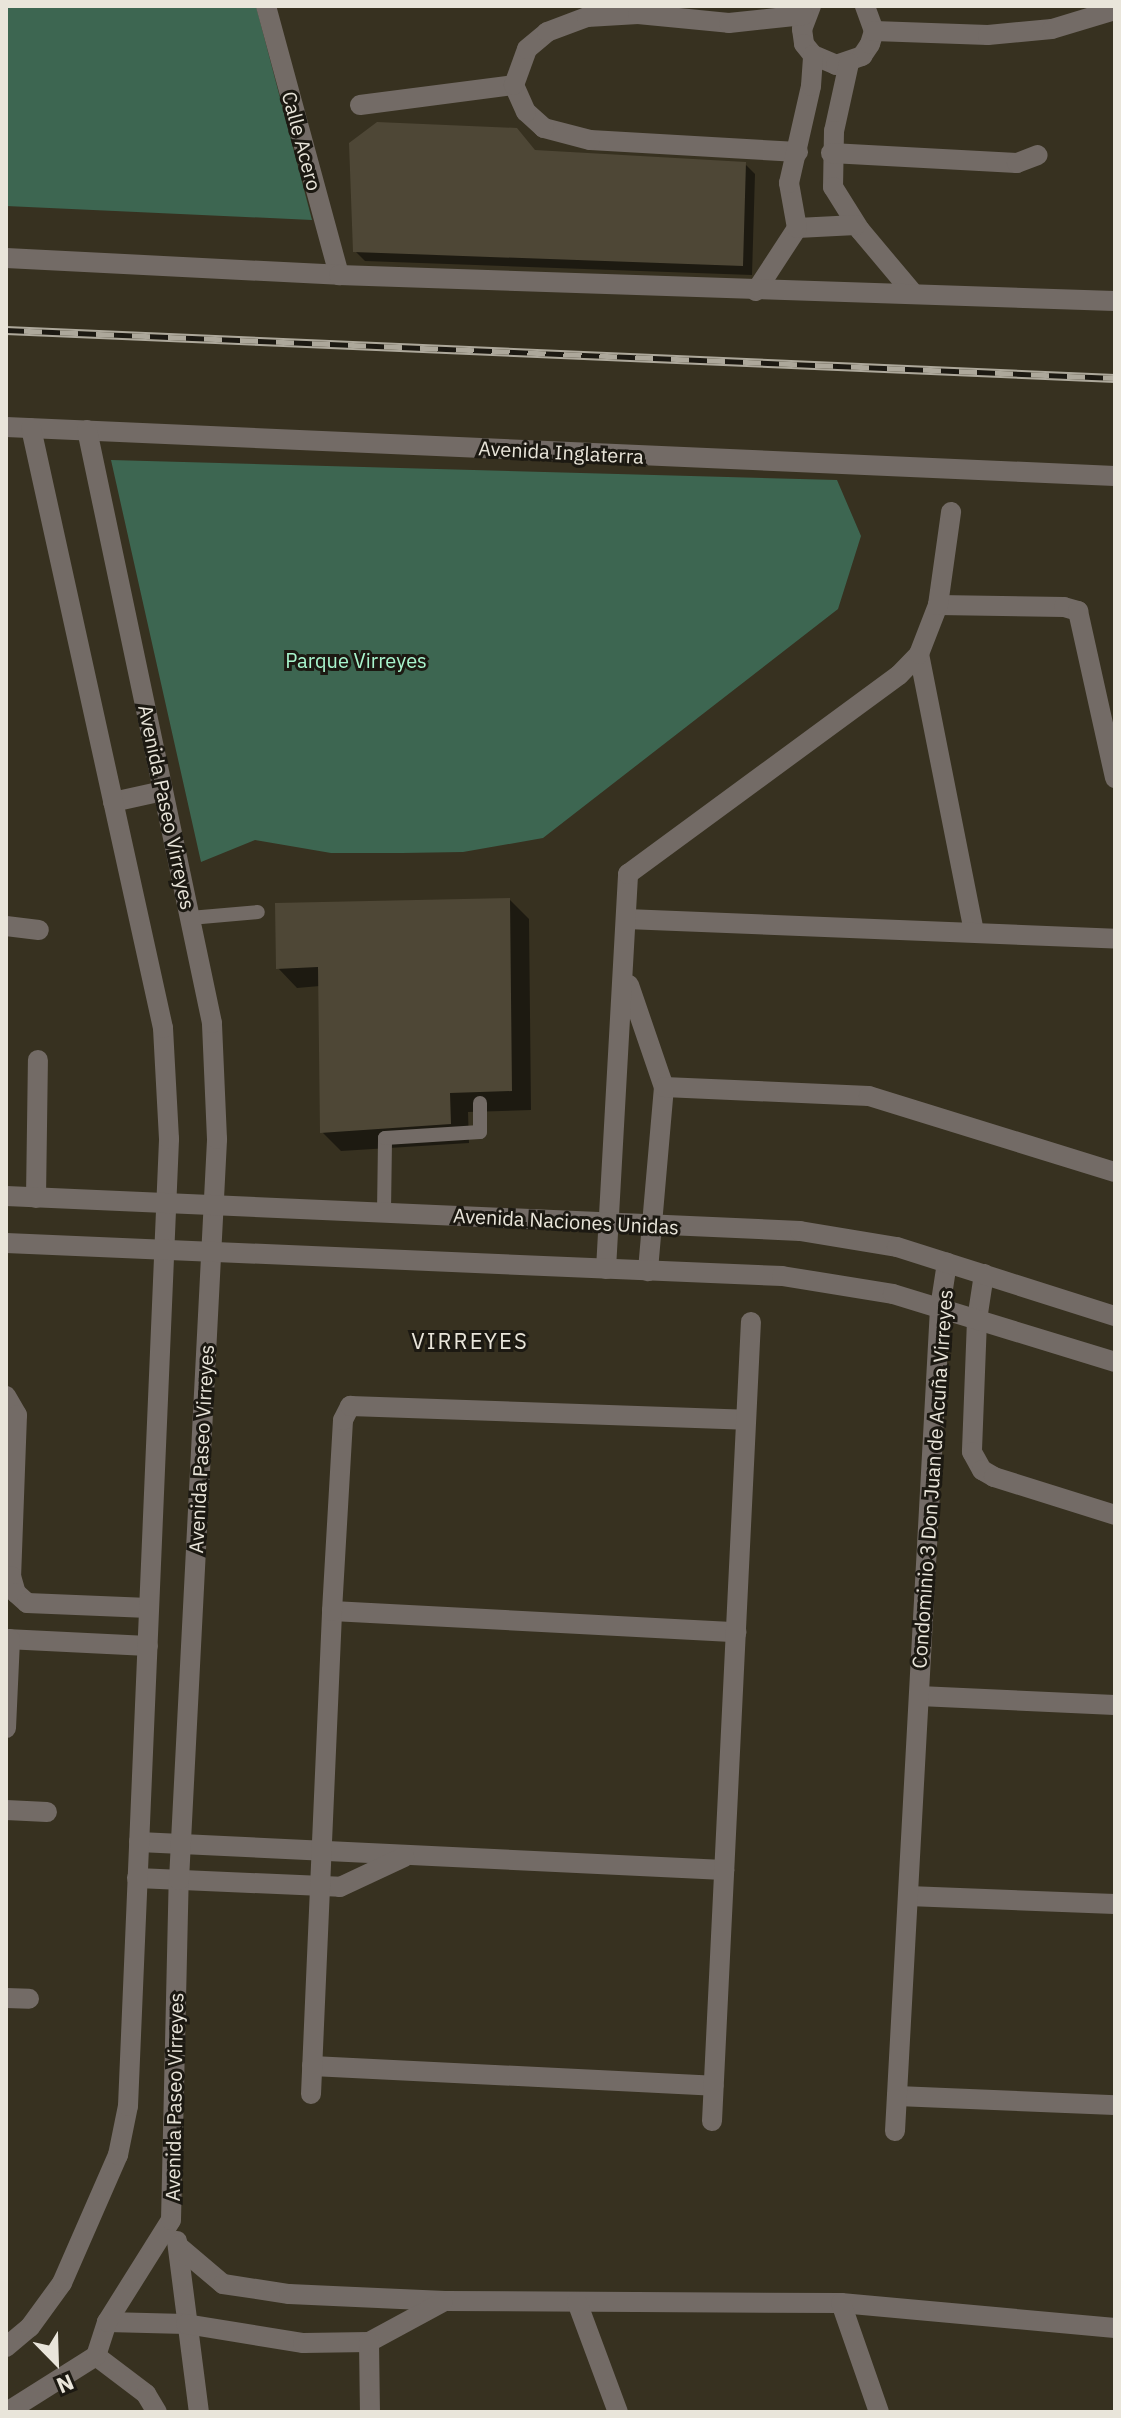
<!DOCTYPE html>
<html>
<head>
<meta charset="utf-8">
<style>
  body { margin:0 }
  #map { position:relative; width:1121px; height:2418px; overflow:hidden; background:#373120; font-family:"IBM Plex Sans",sans-serif }
  div>[style] { position:absolute }
  .green>* { inset:0; background:#3d6651 }
  .shadow>* { inset:0; background:#0007 }
  .building>* { inset:0; background:#4e4736 }
  .service>* { height:14px; margin:-7px; padding:0 7px; transform-origin:7px; border-radius:7px; background:#736b66 }
  .minor>* { height:20px; margin:-10px; padding:0 10px; transform-origin:10px; border-radius:10px; background:#736b66 }
  .tertiary>* { height:20px; margin:-10px; padding:0 10px; transform-origin:10px; border-radius:10px; background:#736b66 }
  .rail>* { height:9px; margin-top:-4.5px; transform-origin:0; background:repeating-linear-gradient(90deg,#1c1912 0 18px,#ada89b 0 36px); box-sizing:border-box; border-block:2px solid #ada89b }
  span { translate:-50% -50%; white-space:nowrap; text-align:center; line-height:1.15; -webkit-text-stroke:6px #1c1912; paint-order:stroke }
  .street-label { font-size:20px; color:#e9e5da }
  .park-label { font-size:20px; color:#a9f6ce }
  .neighbourhood-label { font-size:22px; color:#e9e5da; letter-spacing:2px }
  .frame { position:absolute; inset:0; border:8px solid #e9e5da; pointer-events:none }
  .north { position:absolute; left:16px; top:2322px; width:80px; height:80px; -webkit-text-stroke:6px #1c1912; paint-order:stroke; rotate:157deg; font-size:22px; font-weight:700; line-height:32px; text-align:center; color:#e9e5da }
  .north::after { content:''; display:block; margin:auto; width:28px; height:36px; background:#e9e5da; clip-path:polygon(50% 0,100% 100%,50% 72%,0 100%) }
</style>
</head>
<body>
<div id="map">
  <div class="green">
    <i style="clip-path:polygon(6px 6px,256px 6px,312px 220px,6px 206px)"></i>
    <i style="clip-path:polygon(111px 460px,837px 480px,861px 536px,838px 609px,543px 838px,463px 852px,402px 853px,331px 853px,255px 840px,201px 862px)"></i>
  </div>
  <div class="shadow">
    <i style="clip-path:polygon(536px 152px,745px 164px,755px 174px,752px 275px,365px 261px,355px 251px)"></i>
    <i style="clip-path:polygon(510px 900px,529px 919px,531px 1110px,468px 1112px,469px 1143px,341px 1151px,322px 1132px,320px 986px,297px 988px,278px 968px)"></i>
  </div>
  <div class="building">
    <i style="clip-path:polygon(377px 122px,517px 128px,535px 150px,746px 162px,743px 266px,353px 252px,349px 143px)"></i>
    <i style="clip-path:polygon(510px 898px,512px 1091px,450px 1093px,451px 1124px,320px 1133px,318px 967px,276px 969px,275px 903px)"></i>
  </div>
  <div class="service">
    <i style="left:190px;top:918px;width:68px;rotate:-5deg"></i>
    <i style="left:384px;top:1212px;width:74px;rotate:-89.2deg"></i>
    <i style="left:385px;top:1138px;width:95px;rotate:-3.6deg"></i>
    <i style="left:480px;top:1132px;width:29px;rotate:-90deg"></i>
  </div>
  <div class="minor">
    <i style="left:266px;top:6px;width:279px;rotate:74.8deg"></i>
    <i style="left:811px;top:6px;width:25px;rotate:111deg"></i>
    <i style="left:802px;top:29px;width:15px;rotate:82deg"></i>
    <i style="left:804px;top:44px;width:14px;rotate:51deg"></i>
    <i style="left:813px;top:55px;width:25px;rotate:23deg"></i>
    <i style="left:836px;top:65px;width:28px;rotate:-19deg"></i>
    <i style="left:862px;top:56px;width:14px;rotate:-56deg"></i>
    <i style="left:870px;top:44px;width:14px;rotate:-73deg"></i>
    <i style="left:874px;top:31px;width:27px;rotate:-110deg"></i>
    <i style="left:874px;top:31px;width:114px;rotate:2deg"></i>
    <i style="left:988px;top:35px;width:64px;rotate:-5.4deg"></i>
    <i style="left:1052px;top:29px;width:66px;rotate:-16.8deg"></i>
    <i style="left:849px;top:63px;width:70px;rotate:102.4deg"></i>
    <i style="left:834px;top:131px;width:56px;rotate:91deg"></i>
    <i style="left:833px;top:187px;width:51px;rotate:57.9deg"></i>
    <i style="left:860px;top:230px;width:81px;rotate:50deg"></i>
    <i style="left:360px;top:105px;width:155px;rotate:-7.4deg"></i>
    <i style="left:798px;top:152px;width:208px;rotate:-176.7deg"></i>
    <i style="left:590px;top:140px;width:48px;rotate:-165.4deg"></i>
    <i style="left:544px;top:128px;width:24px;rotate:-138deg"></i>
    <i style="left:526px;top:112px;width:30px;rotate:-114deg"></i>
    <i style="left:514px;top:85px;width:38px;rotate:-70deg"></i>
    <i style="left:527px;top:49px;width:26px;rotate:-40deg"></i>
    <i style="left:547px;top:32px;width:43px;rotate:-20.6deg"></i>
    <i style="left:587px;top:17px;width:51px;rotate:-3.4deg"></i>
    <i style="left:638px;top:14px;width:91px;rotate:5.6deg"></i>
    <i style="left:729px;top:23px;width:75px;rotate:-6.1deg"></i>
    <i style="left:831px;top:153px;width:186px;rotate:3.1deg"></i>
    <i style="left:1017px;top:163px;width:22px;rotate:-21deg"></i>
    <i style="left:797px;top:228px;width:59px;rotate:-2.9deg"></i>
    <i style="left:756px;top:291px;width:75px;rotate:-56.9deg"></i>
    <i style="left:797px;top:228px;width:46px;rotate:-100.1deg"></i>
    <i style="left:789px;top:183px;width:99px;rotate:-77.2deg"></i>
    <i style="left:811px;top:86px;width:31px;rotate:-86deg"></i>
    <i style="left:6px;top:427px;width:1110px;rotate:2.53deg"></i>
    <i style="left:938px;top:605px;width:126px;rotate:0.9deg"></i>
    <i style="left:1064px;top:607px;width:15px;rotate:16deg"></i>
    <i style="left:1078px;top:611px;width:171px;rotate:77.5deg"></i>
    <i style="left:919px;top:654px;width:282px;rotate:78.8deg"></i>
    <i style="left:113px;top:802px;width:51px;rotate:-12.4deg"></i>
    <i style="left:626px;top:919px;width:489px;rotate:2.3deg"></i>
    <i style="left:6px;top:926px;width:33px;rotate:7deg"></i>
    <i style="left:629px;top:985px;width:108px;rotate:71.1deg"></i>
    <i style="left:664px;top:1087px;width:185px;rotate:95deg"></i>
    <i style="left:664px;top:1087px;width:205px;rotate:2.5deg"></i>
    <i style="left:869px;top:1096px;width:257px;rotate:17.2deg"></i>
    <i style="left:36px;top:1198px;width:138px;rotate:-89.2deg"></i>
    <i style="left:606px;top:1269px;width:396px;rotate:-86.8deg"></i>
    <i style="left:628px;top:874px;width:336px;rotate:-36.3deg"></i>
    <i style="left:899px;top:675px;width:29px;rotate:-46deg"></i>
    <i style="left:919px;top:654px;width:53px;rotate:-68.8deg"></i>
    <i style="left:938px;top:605px;width:94px;rotate:-82deg"></i>
    <i style="left:984px;top:1274px;width:47px;rotate:98.7deg"></i>
    <i style="left:977px;top:1320px;width:132px;rotate:92.2deg"></i>
    <i style="left:972px;top:1452px;width:21px;rotate:61deg"></i>
    <i style="left:982px;top:1470px;width:14px;rotate:30deg"></i>
    <i style="left:994px;top:1477px;width:127px;rotate:17.4deg"></i>
    <i style="left:6px;top:1396px;width:22px;rotate:60deg"></i>
    <i style="left:17px;top:1415px;width:161px;rotate:92.1deg"></i>
    <i style="left:11px;top:1576px;width:18px;rotate:74deg"></i>
    <i style="left:16px;top:1593px;width:15px;rotate:42deg"></i>
    <i style="left:27px;top:1603px;width:122px;rotate:2.3deg"></i>
    <i style="left:332px;top:1611px;width:405px;rotate:3deg"></i>
    <i style="left:6px;top:1639px;width:142px;rotate:2.8deg"></i>
    <i style="left:919px;top:1696px;width:196px;rotate:2.6deg"></i>
    <i style="left:6px;top:1728px;width:89px;rotate:-87.4deg"></i>
    <i style="left:6px;top:1810px;width:41px;rotate:2.8deg"></i>
    <i style="left:139px;top:1842px;width:586px;rotate:2.74deg"></i>
    <i style="left:137px;top:1878px;width:203px;rotate:2.5deg"></i>
    <i style="left:340px;top:1887px;width:71px;rotate:-25.1deg"></i>
    <i style="left:908px;top:1896px;width:207px;rotate:2.2deg"></i>
    <i style="left:6px;top:1998px;width:23px;rotate:2deg"></i>
    <i style="left:312px;top:2066px;width:402px;rotate:2.8deg"></i>
    <i style="left:311px;top:2094px;width:483px;rotate:-87.5deg"></i>
    <i style="left:332px;top:1611px;width:191px;rotate:-86.7deg"></i>
    <i style="left:343px;top:1420px;width:16px;rotate:-63deg"></i>
    <i style="left:350px;top:1406px;width:396px;rotate:2deg"></i>
    <i style="left:897px;top:2096px;width:218px;rotate:2.4deg"></i>
    <i style="left:712px;top:2121px;width:800px;rotate:-87.21deg"></i>
    <i style="left:895px;top:2131px;width:824px;rotate:-86.87deg"></i>
    <i style="left:940px;top:1308px;width:46px;rotate:-81.2deg"></i>
    <i style="left:177px;top:2241px;width:172px;rotate:82.7deg"></i>
    <i style="left:178px;top:2246px;width:59px;rotate:40.2deg"></i>
    <i style="left:223px;top:2284px;width:67px;rotate:8.6deg"></i>
    <i style="left:289px;top:2294px;width:156px;rotate:2.6deg"></i>
    <i style="left:445px;top:2301px;width:396px;rotate:0.3deg"></i>
    <i style="left:841px;top:2303px;width:275px;rotate:5.2deg"></i>
    <i style="left:577px;top:2302px;width:117px;rotate:69.6deg"></i>
    <i style="left:841px;top:2303px;width:115px;rotate:70.8deg"></i>
    <i style="left:107px;top:2322px;width:79px;rotate:1.5deg"></i>
    <i style="left:186px;top:2324px;width:119px;rotate:9.2deg"></i>
    <i style="left:303px;top:2343px;width:66px;rotate:-0.9deg"></i>
    <i style="left:369px;top:2342px;width:84px;rotate:-28.4deg"></i>
    <i style="left:369px;top:2342px;width:70px;rotate:89.2deg"></i>
    <i style="left:6px;top:2347px;width:31px;rotate:-40deg"></i>
    <i style="left:30px;top:2327px;width:54px;rotate:-54deg"></i>
    <i style="left:62px;top:2283px;width:140px;rotate:-66.4deg"></i>
    <i style="left:118px;top:2155px;width:50px;rotate:-78.5deg"></i>
    <i style="left:128px;top:2106px;width:968px;rotate:-87.57deg"></i>
    <i style="left:169px;top:1139px;width:111px;rotate:-93.1deg"></i>
    <i style="left:163px;top:1028px;width:614px;rotate:-102.41deg"></i>
    <i style="left:96px;top:2356px;width:63px;rotate:37.2deg"></i>
    <i style="left:146px;top:2394px;width:21px;rotate:59deg"></i>
    <i style="left:7px;top:2412px;width:105px;rotate:-32.2deg"></i>
    <i style="left:96px;top:2356px;width:36px;rotate:-72deg"></i>
    <i style="left:107px;top:2322px;width:120px;rotate:-57.9deg"></i>
    <i style="left:171px;top:2220px;width:340px;rotate:-88.7deg"></i>
    <i style="left:179px;top:1880px;width:742px;rotate:-87.06deg"></i>
    <i style="left:217px;top:1139px;width:116px;rotate:-92.5deg"></i>
    <i style="left:212px;top:1023px;width:606px;rotate:-101.9deg"></i>
  </div>
  <div class="tertiary">
    <i style="left:6px;top:258px;width:333px;rotate:2.9deg"></i>
    <i style="left:339px;top:275px;width:776px;rotate:1.92deg"></i>
    <i style="left:6px;top:1196px;width:795px;rotate:2.52deg"></i>
    <i style="left:800px;top:1231px;width:98px;rotate:9.4deg"></i>
    <i style="left:897px;top:1247px;width:229px;rotate:17.6deg"></i>
    <i style="left:6px;top:1243px;width:777px;rotate:2.44deg"></i>
    <i style="left:782px;top:1276px;width:112px;rotate:9.2deg"></i>
    <i style="left:893px;top:1294px;width:232px;rotate:17deg"></i>
  </div>
  <div class="rail">
    <i style="left:6px;top:330px;width:1110px;rotate:2.48deg"></i>
  </div>
  <div class="street-label">
    <span style="left:302px;top:141px;rotate:75deg">Calle Acero</span>
    <span style="left:561px;top:452px;rotate:3deg">Avenida Inglaterra</span>
    <span style="left:167px;top:807px;rotate:78deg">Avenida Paseo Virreyes</span>
    <span style="left:566px;top:1221px;rotate:3deg">Avenida Naciones Unidas</span>
    <span style="left:201px;top:1449px;rotate:-87deg">Avenida Paseo Virreyes</span>
    <span style="left:932px;top:1479px;rotate:-86deg">Condominio 3 Don Juan de Acuña Virreyes</span>
    <span style="left:174px;top:2097px;rotate:-89deg">Avenida Paseo Virreyes</span>
  </div>
  <div class="park-label">
    <span style="left:356px;top:660px">Parque Virreyes</span>
  </div>
  <div class="neighbourhood-label">
    <span style="left:470px;top:1341px">VIRREYES</span>
  </div>
  <div class="frame"></div>
  <div class="north">N</div>
</div>
</body>
</html>
